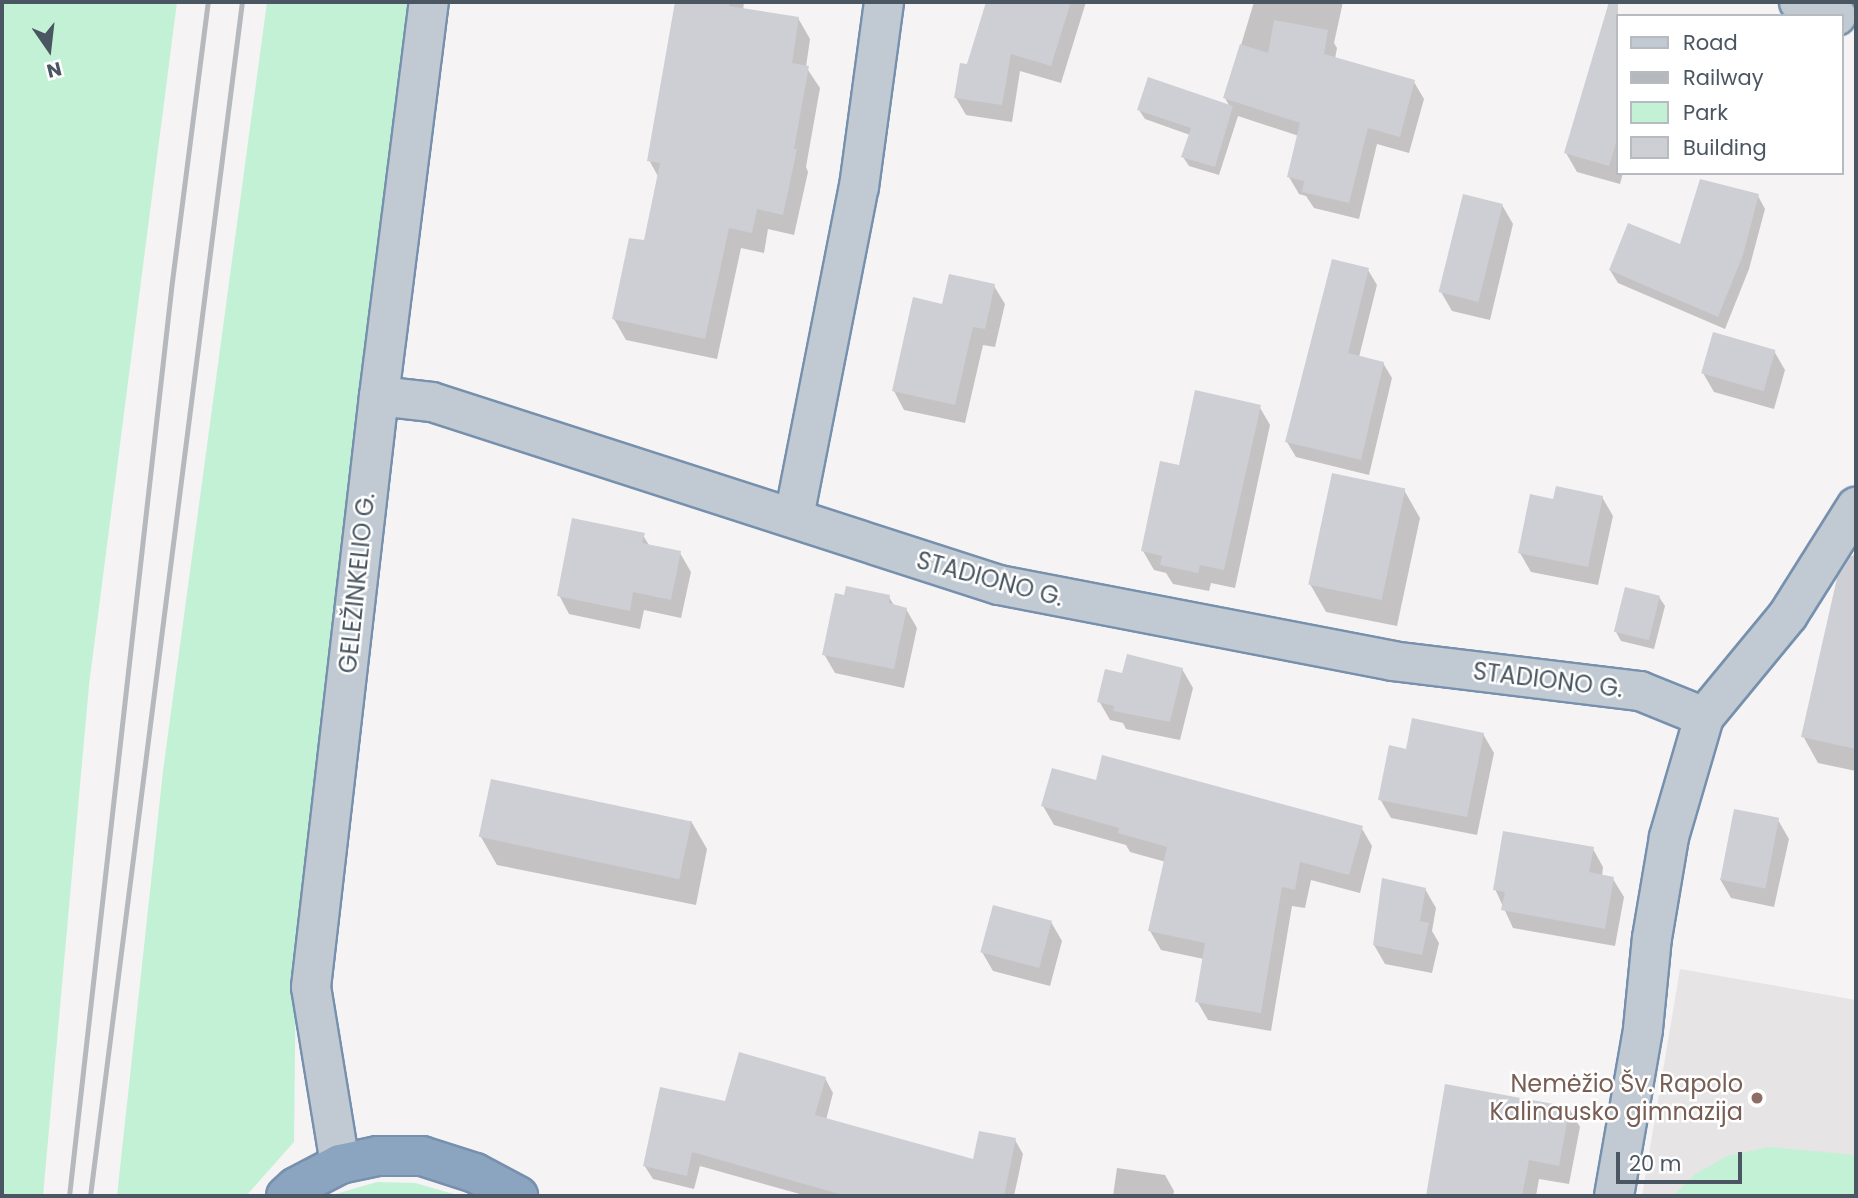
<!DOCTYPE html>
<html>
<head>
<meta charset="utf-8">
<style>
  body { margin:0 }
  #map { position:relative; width:1858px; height:1198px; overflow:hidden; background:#f5f3f3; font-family:Poppins,sans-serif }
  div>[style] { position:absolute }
  .education>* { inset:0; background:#e6e4e5 }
  .green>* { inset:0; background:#c3f1d5 }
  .shadow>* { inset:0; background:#0003 }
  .building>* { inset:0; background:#cdcfd5; transform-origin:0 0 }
  .roads { filter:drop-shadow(2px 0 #7690ad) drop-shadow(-2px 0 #7690ad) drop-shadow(0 2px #7690ad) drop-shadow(0 -2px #7690ad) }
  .street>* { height:38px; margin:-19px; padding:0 19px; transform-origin:19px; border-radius:19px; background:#c1cad2 }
  .highway>* { height:38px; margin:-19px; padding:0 19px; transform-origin:19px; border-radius:19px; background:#8ba5c1 }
  .rail>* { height:5px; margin:-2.5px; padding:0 2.5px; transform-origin:2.5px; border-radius:2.5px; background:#b5b8bd }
  .dots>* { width:19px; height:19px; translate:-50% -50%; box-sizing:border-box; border:4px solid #fff; border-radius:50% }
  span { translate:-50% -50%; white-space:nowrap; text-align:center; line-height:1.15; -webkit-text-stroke:5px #fff; paint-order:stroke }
  .street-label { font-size:24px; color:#4a5661 }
  .education-label { font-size:24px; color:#785e54 }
  .right { translate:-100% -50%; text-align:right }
  .frame { position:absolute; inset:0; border:4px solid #4a5661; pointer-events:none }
  .legend { position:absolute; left:1616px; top:14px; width:228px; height:161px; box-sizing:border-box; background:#fff; border:2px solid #b7bbc0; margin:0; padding:9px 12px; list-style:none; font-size:21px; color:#4a5661 }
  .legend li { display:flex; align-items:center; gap:14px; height:35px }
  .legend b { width:35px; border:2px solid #b7bbc0 }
  .north { position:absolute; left:14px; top:14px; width:70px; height:70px; -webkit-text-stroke:5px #fff; paint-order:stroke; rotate:166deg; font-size:19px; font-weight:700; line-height:28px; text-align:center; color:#4a5661 }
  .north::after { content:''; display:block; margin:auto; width:24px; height:32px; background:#4a5661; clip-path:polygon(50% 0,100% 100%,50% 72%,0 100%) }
  .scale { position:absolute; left:1616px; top:1152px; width:126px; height:32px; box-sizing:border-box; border:4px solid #4a5661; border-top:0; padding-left:9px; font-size:21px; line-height:24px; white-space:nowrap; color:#4a5661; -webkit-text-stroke:5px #fff; paint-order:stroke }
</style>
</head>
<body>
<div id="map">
  <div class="education">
    <i style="clip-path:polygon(1680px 969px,1856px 1000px,1856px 1196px,1642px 1196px)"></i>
  </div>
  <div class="green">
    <i style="clip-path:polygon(2px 2px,177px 2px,89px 685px,43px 1196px,2px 1196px)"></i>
    <i style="clip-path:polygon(267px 2px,409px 2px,296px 962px,294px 1142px,246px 1196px,117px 1196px,163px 771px)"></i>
    <i style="clip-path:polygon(1769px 1147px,1856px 1155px,1856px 1196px,1673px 1196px,1694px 1175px,1727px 1156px)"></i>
    <i style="clip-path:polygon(377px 1182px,415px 1183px,461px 1196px,329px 1196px)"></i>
  </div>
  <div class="shadow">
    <i style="clip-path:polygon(676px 2px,744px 2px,743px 10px,798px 18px,810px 39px,806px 67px,820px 88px,806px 167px,808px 172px,794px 235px,768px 229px,764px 253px,741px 248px,717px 359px,626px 340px,614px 319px,645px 243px,659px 178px,649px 160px)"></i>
    <i style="clip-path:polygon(988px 2px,1086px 2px,1061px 83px,1020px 71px,1012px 122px,966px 115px,956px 98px)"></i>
    <i style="clip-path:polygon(1254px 2px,1343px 2px,1334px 43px,1337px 48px,1335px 59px,1414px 82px,1424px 99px,1409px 153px,1377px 144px,1359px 219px,1314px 208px,1306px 196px,1299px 194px,1289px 177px,1299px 136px,1238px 116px,1219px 175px,1189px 166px,1183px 157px,1190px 135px,1145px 119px,1139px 110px,1230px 107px,1225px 98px)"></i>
    <i style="clip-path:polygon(1593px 62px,1618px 69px,1618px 173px,1623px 173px,1620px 184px,1577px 172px,1566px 153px)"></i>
    <i style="clip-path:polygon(1758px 196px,1765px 209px,1749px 269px,1725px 329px,1618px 283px,1610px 270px,1681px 246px)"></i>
    <i style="clip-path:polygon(1502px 205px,1513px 224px,1490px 320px,1452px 311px,1441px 292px)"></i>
    <i style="clip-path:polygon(1368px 270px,1377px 285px,1359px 357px,1383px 363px,1392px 378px,1369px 475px,1296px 457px,1287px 442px)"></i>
    <i style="clip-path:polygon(994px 286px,1005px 304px,995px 347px,983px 345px,965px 423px,904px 410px,894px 391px,944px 306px)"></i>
    <i style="clip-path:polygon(1774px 351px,1785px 370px,1774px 409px,1714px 392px,1703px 373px)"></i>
    <i style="clip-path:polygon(1259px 406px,1270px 425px,1235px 588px,1211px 583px,1209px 591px,1173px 584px,1166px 573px,1154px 570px,1143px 551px,1180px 467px)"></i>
    <i style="clip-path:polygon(1404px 490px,1420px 518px,1397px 626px,1326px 612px,1310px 584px)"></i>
    <i style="clip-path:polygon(1602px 497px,1613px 516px,1598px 585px,1531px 572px,1520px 553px,1555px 501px)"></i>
    <i style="clip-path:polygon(643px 535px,650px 547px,680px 553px,691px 572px,681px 618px,644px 610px,640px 629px,569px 614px,559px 595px)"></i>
    <i style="clip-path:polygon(1856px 551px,1856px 771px,1818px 763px,1803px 736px,1839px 579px)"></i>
    <i style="clip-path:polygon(889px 597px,895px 607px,906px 609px,917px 628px,904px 688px,835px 673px,824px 654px)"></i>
    <i style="clip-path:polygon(1659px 597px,1665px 606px,1654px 649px,1621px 641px,1616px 632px)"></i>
    <i style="clip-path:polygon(1182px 669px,1193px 688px,1180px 740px,1126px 729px,1123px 723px,1110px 720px,1099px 701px,1124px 676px)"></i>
    <i style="clip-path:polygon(1483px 734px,1494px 753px,1477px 835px,1391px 818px,1380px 799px,1407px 751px)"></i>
    <i style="clip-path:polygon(1097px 782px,1361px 827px,1372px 846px,1360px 893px,1311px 880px,1305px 908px,1292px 906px,1271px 1031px,1208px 1020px,1197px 1001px,1204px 959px,1161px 950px,1150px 931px,1166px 862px,1130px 852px,1126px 845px,1054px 825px,1043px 806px)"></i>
    <i style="clip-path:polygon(1778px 820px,1789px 839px,1774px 907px,1731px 898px,1720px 879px)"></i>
    <i style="clip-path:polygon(691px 821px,707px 849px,696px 905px,497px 865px,481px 837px)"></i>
    <i style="clip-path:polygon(1593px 849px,1603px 867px,1602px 876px,1613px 879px,1624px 897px,1615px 946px,1513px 928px,1495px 889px)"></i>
    <i style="clip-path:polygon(1425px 889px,1436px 908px,1432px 931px,1439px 943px,1432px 973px,1385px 964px,1374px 945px)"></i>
    <i style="clip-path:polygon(1051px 922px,1062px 941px,1050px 986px,993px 971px,982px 952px)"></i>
    <i style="clip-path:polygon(825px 1078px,833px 1093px,826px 1120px,975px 1161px,1015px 1140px,1023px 1154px,1014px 1196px,807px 1196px,700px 1166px,694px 1189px,653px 1179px,644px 1165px,726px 1103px)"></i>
    <i style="clip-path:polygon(1447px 1086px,1569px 1108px,1580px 1127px,1569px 1184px,1539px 1179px,1536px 1196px,1428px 1196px)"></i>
    <i style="clip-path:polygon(1117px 1168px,1165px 1175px,1174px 1191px,1173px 1196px,1113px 1196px)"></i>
  </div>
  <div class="building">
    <i style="clip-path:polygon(675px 2px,729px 2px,729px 6px,799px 17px,792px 63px,809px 66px,794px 149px,797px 149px,783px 215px,757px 209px,752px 233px,729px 228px,705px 339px,612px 319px,629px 238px,644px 240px,660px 163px,647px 161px)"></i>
    <i style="clip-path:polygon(986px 2px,1071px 2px,1051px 66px,1011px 54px,1002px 105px,954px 98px,960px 63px,967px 64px)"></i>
    <i style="clip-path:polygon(1609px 2px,1618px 3px,1618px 137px,1609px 166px,1564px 153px)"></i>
    <i style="clip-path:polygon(1274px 20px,1328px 30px,1324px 54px,1415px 80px,1400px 137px,1368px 128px,1349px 203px,1302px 192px,1304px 181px,1287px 177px,1300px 123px,1223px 98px,1240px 44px,1268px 53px)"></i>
    <i style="clip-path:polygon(1148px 77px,1233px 106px,1215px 167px,1181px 157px,1191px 128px,1137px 110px)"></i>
    <i style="clip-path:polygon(1700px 179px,1759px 194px,1743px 255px,1718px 317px,1609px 270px,1628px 223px,1680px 244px)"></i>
    <i style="left:1463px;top:194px;width:41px;height:101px;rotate:14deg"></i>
    <i style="clip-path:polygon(1332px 259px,1369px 268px,1348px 353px,1384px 362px,1361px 460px,1285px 442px)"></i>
    <i style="clip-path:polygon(949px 274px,995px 284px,985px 329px,973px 327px,955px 405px,892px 391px,913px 297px,942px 304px)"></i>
    <i style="left:1713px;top:332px;width:65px;height:43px;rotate:16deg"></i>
    <i style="clip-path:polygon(1195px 390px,1261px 405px,1224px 570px,1200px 565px,1198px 573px,1160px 565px,1162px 556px,1141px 551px,1160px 461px,1179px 465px)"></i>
    <i style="left:1332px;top:473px;width:75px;height:114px;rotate:12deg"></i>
    <i style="clip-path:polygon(1556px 486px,1603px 496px,1588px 567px,1518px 553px,1530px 494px,1553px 499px)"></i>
    <i style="clip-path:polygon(572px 518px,645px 533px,642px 543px,681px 551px,671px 600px,633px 592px,630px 611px,557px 596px)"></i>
    <i style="clip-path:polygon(1851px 556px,1856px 556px,1856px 749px,1801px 737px,1837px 578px)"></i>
    <i style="clip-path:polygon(846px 586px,890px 595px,889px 603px,907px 608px,894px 669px,822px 655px,835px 593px,844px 595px)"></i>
    <i style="left:1625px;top:587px;width:36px;height:46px;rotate:14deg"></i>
    <i style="clip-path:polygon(1127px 654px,1183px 668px,1170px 722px,1113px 711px,1114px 706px,1097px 702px,1105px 669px,1122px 673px)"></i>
    <i style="clip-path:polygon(1412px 718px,1484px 733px,1467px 817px,1378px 800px,1389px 745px,1406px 749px)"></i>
    <i style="clip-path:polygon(1102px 755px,1363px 826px,1349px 875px,1300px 862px,1295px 890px,1282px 887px,1261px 1013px,1195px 1002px,1205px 943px,1148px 931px,1167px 847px,1118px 833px,1119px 828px,1041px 806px,1052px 768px,1096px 780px)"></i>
    <i style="left:491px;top:779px;width:205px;height:59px;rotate:12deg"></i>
    <i style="left:1734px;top:809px;width:46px;height:72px;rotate:11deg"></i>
    <i style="clip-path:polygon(1503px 831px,1594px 847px,1589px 872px,1614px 877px,1605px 929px,1501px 910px,1505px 892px,1493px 890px)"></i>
    <i style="clip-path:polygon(1382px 878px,1426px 888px,1420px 921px,1429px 923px,1422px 955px,1373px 945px)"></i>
    <i style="left:993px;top:905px;width:61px;height:49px;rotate:15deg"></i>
    <i style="clip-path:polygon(739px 1052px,826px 1077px,815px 1115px,973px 1159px,979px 1131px,1016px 1138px,1004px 1196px,846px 1196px,692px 1152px,687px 1176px,643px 1166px,660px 1087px,725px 1101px)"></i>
    <i style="clip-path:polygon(1445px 1084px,1570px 1107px,1559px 1166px,1529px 1160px,1522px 1196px,1426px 1196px)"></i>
  </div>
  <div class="roads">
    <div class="street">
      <i style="left:1799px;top:2px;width:40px;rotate:20.2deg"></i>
      <i style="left:379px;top:396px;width:53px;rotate:6.5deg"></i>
      <i style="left:432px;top:402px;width:596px;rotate:17.89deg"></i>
      <i style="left:999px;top:585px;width:400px;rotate:10.9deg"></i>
      <i style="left:1392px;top:661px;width:250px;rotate:6.9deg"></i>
      <i style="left:1640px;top:691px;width:69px;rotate:22.1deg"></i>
      <i style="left:794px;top:517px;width:336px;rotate:-78.9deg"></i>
      <i style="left:859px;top:187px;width:187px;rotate:-82.3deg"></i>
      <i style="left:340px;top:1164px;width:179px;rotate:-99.3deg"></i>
      <i style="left:311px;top:987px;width:595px;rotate:-83.44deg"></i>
      <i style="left:379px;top:396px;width:397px;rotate:-82.8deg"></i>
      <i style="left:1614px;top:1196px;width:169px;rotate:-80.1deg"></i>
      <i style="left:1643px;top:1029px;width:91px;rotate:-84.4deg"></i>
      <i style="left:1652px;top:938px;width:102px;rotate:-80.4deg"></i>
      <i style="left:1669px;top:837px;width:125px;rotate:-73.7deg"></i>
      <i style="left:1704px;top:717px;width:132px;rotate:-50.5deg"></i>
      <i style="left:1788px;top:615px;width:128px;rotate:-57.8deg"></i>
    </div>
    <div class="highway">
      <i style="left:286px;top:1196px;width:13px;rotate:-42deg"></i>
      <i style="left:296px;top:1187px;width:50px;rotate:-27.6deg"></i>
      <i style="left:340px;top:1164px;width:39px;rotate:-12deg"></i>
      <i style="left:378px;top:1156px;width:44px"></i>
      <i style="left:422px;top:1156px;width:56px;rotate:17.8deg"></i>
      <i style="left:475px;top:1173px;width:49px;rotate:28.1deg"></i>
    </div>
  </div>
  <div class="rail">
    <i style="left:69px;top:1196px;width:913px;rotate:-83.58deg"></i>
    <i style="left:171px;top:289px;width:289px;rotate:-82.7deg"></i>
    <i style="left:90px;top:1196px;width:1204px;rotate:-82.75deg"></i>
  </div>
  <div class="dots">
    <i style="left:1757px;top:1098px;background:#8d6e63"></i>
  </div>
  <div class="street-label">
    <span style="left:990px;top:579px;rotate:15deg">STADIONO G.</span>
    <span style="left:357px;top:583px;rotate:-84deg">GELEŽINKELIO G.</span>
    <span style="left:1548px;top:680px;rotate:7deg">STADIONO G.</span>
  </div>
  <div class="education-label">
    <span class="right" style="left:1743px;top:1098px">Nemėžio Šv. Rapolo<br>Kalinausko gimnazija</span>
  </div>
  <div class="frame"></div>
  <ul class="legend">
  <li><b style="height:9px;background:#c1cad2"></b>Road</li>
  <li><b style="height:9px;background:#b5b8bd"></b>Railway</li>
  <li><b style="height:19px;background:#c3f1d5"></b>Park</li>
  <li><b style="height:19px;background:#cdcfd5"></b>Building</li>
  </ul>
  <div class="north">N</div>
  <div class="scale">20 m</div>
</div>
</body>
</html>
